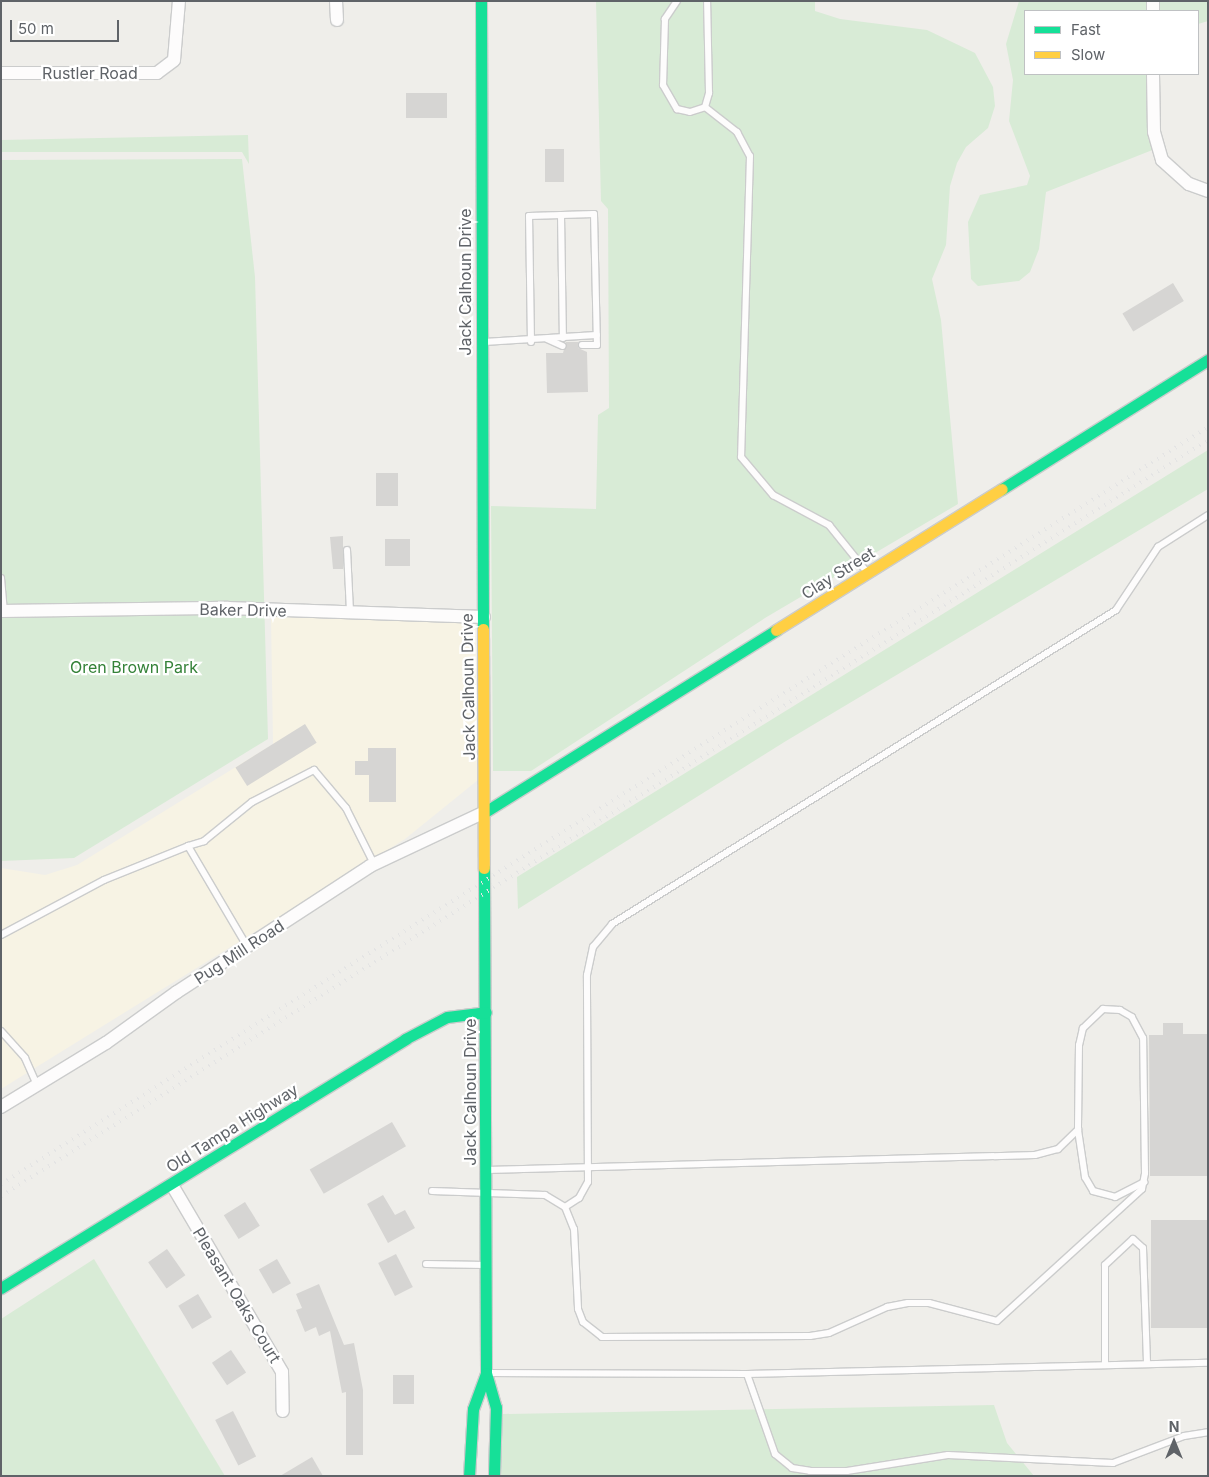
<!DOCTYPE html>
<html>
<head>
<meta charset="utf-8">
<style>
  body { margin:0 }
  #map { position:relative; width:1209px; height:1477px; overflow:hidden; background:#efeeea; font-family:Inter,sans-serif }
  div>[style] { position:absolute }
  .commercial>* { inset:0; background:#f7f3e4 }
  .green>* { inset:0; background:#d8ebd6 }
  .building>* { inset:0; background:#d6d5d3; transform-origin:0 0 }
  .roads { filter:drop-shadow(1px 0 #cbcccc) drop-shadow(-1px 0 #cbcccc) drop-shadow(0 1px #cbcccc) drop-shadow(0 -1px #cbcccc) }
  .lane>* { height:6px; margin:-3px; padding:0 3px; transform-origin:3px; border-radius:3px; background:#fdfcfc }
  .street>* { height:12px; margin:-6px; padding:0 6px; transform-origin:6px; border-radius:6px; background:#fdfcfc }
  .fast>* { height:11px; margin:-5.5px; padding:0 5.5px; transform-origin:5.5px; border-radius:5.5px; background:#16e098 }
  .slow>* { height:11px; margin:-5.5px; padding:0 5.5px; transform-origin:5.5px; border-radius:5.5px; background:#ffcf43 }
  .rail>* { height:4px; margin-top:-2px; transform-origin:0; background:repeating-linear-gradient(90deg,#e4e4e4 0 1px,transparent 0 7px) }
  span { translate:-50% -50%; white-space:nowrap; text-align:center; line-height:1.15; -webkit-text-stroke:4.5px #fff; paint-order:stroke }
  .street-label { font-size:16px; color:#5f6368 }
  .park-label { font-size:16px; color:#348238 }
  .frame { position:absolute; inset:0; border:2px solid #5f6368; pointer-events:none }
  .legend { position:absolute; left:1024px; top:10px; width:175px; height:65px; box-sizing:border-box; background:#fff; border:1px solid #bfc1c3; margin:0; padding:6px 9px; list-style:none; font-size:15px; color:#5f6368 }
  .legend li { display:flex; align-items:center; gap:10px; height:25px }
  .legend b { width:25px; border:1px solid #bfc1c3 }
  .north { position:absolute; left:1149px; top:1417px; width:50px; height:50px; -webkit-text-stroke:4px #fff; paint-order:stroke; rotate:0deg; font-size:14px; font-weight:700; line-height:20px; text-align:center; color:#5f6368 }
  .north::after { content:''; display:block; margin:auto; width:18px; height:22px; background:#5f6368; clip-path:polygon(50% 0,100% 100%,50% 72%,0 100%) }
  .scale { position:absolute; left:10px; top:20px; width:109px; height:22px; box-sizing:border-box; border:2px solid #5f6368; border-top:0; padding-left:6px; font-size:15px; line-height:18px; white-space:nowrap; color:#5f6368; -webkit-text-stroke:4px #fff; paint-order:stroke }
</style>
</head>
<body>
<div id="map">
  <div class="commercial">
    <i style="clip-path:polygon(271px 617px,476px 618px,478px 780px,405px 839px,1px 1089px,1px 868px,45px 875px,77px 865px,273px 744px)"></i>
  </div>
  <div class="green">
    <i style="clip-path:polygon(596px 1px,815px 1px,815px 11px,840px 19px,927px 30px,975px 53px,993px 87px,995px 106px,988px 128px,966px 147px,957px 163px,950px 186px,946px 245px,932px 279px,941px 320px,958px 504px,765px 618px,531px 771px,493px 771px,491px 506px,596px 509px,598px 415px,609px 408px,608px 209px,601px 201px)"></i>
    <i style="clip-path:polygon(1019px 1px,1208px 1px,1208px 21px,1198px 24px,1198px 11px,1025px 11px,1025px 74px,1151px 74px,1148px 139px,1155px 149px,1046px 192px,1039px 249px,1030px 272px,1019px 281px,978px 286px,971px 279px,968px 222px,980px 195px,1027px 185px,1030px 176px,1009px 121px,1013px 80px,1006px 44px)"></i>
    <i style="clip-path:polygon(248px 135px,249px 164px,242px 152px,1px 152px,1px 140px)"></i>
    <i style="clip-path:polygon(242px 159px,255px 277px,268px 739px,74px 858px,1px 861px,1px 160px)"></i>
    <i style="clip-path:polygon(1208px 450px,1208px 489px,786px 741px,518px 909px,517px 877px)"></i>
    <i style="clip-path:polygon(94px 1259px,225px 1476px,1px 1476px,1px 1319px)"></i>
    <i style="clip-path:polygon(994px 1405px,1007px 1443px,1034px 1476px,501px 1476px,503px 1414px)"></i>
  </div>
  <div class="building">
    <i style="left:406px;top:93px;width:41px;height:25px"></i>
    <i style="left:545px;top:149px;width:19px;height:33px"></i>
    <i style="left:1173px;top:283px;width:21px;height:59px;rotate:59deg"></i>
    <i style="clip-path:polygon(566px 342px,578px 342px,578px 348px,587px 352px,588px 392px,547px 393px,546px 353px,563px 353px)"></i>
    <i style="left:376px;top:473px;width:22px;height:33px"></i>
    <i style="clip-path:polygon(343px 536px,343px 569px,333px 569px,330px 537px)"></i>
    <i style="left:385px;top:539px;width:25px;height:27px"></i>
    <i style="left:305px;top:724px;width:22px;height:82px;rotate:58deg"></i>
    <i style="clip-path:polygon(368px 748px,396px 748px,396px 802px,369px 802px,369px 775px,355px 775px,355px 761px,368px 761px)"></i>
    <i style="clip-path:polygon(1163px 1023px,1183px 1023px,1183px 1034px,1208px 1034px,1208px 1176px,1150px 1176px,1149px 1035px,1163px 1035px)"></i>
    <i style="left:392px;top:1122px;width:28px;height:95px;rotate:60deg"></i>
    <i style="clip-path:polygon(383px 1195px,395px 1215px,405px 1210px,415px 1228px,388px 1243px,367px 1204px)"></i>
    <i style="left:245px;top:1202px;width:28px;height:25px;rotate:58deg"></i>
    <i style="left:1151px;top:1220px;width:57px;height:108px"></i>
    <i style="left:167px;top:1249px;width:32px;height:23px;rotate:55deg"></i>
    <i style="left:396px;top:1254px;width:37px;height:20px;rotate:63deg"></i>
    <i style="left:277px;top:1259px;width:28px;height:21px;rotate:60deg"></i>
    <i style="clip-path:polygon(319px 1284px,344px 1345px,354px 1343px,363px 1390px,363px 1455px,346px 1455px,346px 1392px,342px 1393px,330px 1331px,319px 1336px,316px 1327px,305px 1332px,296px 1310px,302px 1308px,296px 1294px)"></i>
    <i style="left:198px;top:1294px;width:27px;height:23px;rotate:59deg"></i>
    <i style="left:231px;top:1350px;width:27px;height:23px;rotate:56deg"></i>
    <i style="left:393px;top:1375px;width:21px;height:29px"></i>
    <i style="left:233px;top:1411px;width:51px;height:20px;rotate:63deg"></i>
    <i style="clip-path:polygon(312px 1457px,323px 1476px,280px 1476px)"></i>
  </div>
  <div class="roads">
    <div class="lane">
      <i style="left:677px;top:1px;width:22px;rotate:124deg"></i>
      <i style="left:665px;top:19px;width:66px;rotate:91.7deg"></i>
      <i style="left:663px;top:85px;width:28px;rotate:60deg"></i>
      <i style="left:677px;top:109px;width:13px;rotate:13deg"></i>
      <i style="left:690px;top:112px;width:16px;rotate:-18deg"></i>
      <i style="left:705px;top:107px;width:15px;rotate:-74deg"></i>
      <i style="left:709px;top:93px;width:92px;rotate:-91.2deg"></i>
      <i style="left:705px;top:107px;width:41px;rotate:38deg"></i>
      <i style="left:737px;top:132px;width:27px;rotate:62deg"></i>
      <i style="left:750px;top:156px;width:301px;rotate:91.7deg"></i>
      <i style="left:741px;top:457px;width:50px;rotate:49.9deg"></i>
      <i style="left:773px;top:495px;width:64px;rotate:28.2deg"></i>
      <i style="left:829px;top:525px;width:59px;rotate:51.2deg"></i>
      <i style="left:561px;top:215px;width:123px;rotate:89.1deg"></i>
      <i style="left:547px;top:339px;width:17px;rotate:24deg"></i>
      <i style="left:483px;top:342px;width:114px;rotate:-3.5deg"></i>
      <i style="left:531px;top:342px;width:126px;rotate:-90.9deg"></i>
      <i style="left:529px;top:216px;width:65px;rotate:-1.8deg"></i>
      <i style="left:594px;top:214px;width:131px;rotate:88.7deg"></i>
      <i style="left:597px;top:345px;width:15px;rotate:180deg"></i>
      <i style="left:347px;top:550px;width:62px;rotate:87.2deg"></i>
      <i style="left:1px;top:578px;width:32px;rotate:85deg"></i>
      <i style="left:188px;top:846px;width:17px;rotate:-17deg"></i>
      <i style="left:204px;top:841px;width:62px;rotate:-39.1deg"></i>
      <i style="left:252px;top:802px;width:70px;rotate:-27.3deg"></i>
      <i style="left:314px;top:770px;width:50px;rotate:49.9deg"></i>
      <i style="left:346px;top:808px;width:63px;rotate:63.4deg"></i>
      <i style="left:1px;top:935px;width:117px;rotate:-28.1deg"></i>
      <i style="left:104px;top:880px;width:91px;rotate:-22deg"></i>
      <i style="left:188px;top:846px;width:116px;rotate:59.5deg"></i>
      <i style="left:1px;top:1031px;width:36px;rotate:48deg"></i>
      <i style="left:25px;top:1058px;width:30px;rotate:66deg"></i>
      <i style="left:487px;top:1170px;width:548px;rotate:-1.57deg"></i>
      <i style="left:1035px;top:1155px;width:24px;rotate:-15deg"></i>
      <i style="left:1058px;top:1149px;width:28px;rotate:-44deg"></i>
      <i style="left:432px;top:1191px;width:113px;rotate:2deg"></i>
      <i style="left:545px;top:1195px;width:23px;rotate:31deg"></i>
      <i style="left:565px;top:1207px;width:24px;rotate:68deg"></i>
      <i style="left:574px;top:1229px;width:80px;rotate:87.1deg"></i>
      <i style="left:578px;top:1309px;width:14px;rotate:69deg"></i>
      <i style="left:583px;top:1322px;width:24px;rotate:38deg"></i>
      <i style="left:602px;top:1337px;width:208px;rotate:-0.3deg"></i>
      <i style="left:810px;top:1336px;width:19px;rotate:-9deg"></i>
      <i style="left:829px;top:1333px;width:64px;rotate:-24.1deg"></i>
      <i style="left:887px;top:1307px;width:21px;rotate:-11deg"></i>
      <i style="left:908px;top:1303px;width:21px"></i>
      <i style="left:929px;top:1303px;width:70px;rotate:14.8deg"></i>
      <i style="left:997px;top:1321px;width:196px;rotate:-42.3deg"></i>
      <i style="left:1142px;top:1189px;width:16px;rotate:-79deg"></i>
      <i style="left:1145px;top:1173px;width:135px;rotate:-90.8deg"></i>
      <i style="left:1143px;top:1038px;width:24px;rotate:-118deg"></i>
      <i style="left:1132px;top:1017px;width:14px;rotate:-150deg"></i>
      <i style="left:1120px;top:1010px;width:17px;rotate:-177deg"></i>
      <i style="left:1103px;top:1009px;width:28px;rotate:136deg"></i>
      <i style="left:1083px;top:1028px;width:17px;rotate:103deg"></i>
      <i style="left:1079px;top:1045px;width:85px;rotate:90.7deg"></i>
      <i style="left:1078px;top:1130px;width:48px;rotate:81.5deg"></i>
      <i style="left:1085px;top:1177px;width:16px;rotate:60deg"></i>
      <i style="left:1093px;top:1191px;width:23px;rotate:15deg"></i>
      <i style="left:1115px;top:1197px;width:33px;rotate:-27deg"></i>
      <i style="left:565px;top:1207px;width:17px;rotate:-33deg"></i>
      <i style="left:579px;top:1198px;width:18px;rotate:-61deg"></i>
      <i style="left:588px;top:1182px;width:207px;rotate:-90.3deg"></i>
      <i style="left:587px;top:975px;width:29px;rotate:-78deg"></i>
      <i style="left:593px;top:947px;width:30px;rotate:-50deg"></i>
      <i style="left:612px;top:924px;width:594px;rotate:-31.92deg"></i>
      <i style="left:1116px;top:610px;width:76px;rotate:-56.3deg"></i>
      <i style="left:1158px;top:547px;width:59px;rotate:-32.6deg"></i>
      <i style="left:426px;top:1264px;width:59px;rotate:1deg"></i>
      <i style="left:1105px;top:1364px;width:99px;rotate:-90deg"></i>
      <i style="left:1105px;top:1265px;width:38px;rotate:-43deg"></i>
      <i style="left:1133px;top:1239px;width:13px;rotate:42deg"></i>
      <i style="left:1143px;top:1248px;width:116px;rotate:88deg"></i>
      <i style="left:487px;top:1373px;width:260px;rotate:0.2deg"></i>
      <i style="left:747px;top:1374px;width:461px;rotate:-1.4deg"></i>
      <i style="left:747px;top:1374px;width:85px;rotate:70.7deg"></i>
      <i style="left:775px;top:1454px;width:22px;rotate:39deg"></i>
      <i style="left:792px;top:1468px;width:18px;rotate:9deg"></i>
      <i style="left:810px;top:1471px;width:37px"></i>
      <i style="left:847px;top:1471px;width:102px;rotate:-9deg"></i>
      <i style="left:948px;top:1455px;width:165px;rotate:2.8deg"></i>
      <i style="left:1113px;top:1463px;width:76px;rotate:-20.8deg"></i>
      <i style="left:1184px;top:1436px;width:24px;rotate:-9deg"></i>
    </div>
    <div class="street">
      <i style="left:336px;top:1px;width:19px;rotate:87deg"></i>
      <i style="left:1153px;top:1px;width:10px;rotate:90deg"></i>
      <i style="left:1px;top:73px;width:156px"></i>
      <i style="left:157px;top:73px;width:21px;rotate:-37deg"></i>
      <i style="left:174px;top:60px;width:59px;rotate:-85.2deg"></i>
      <i style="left:1153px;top:74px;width:58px;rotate:89deg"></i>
      <i style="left:1154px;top:132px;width:29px;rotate:74deg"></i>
      <i style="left:1162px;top:160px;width:36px;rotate:42deg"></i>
      <i style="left:1189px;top:184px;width:20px;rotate:20deg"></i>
      <i style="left:1px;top:611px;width:227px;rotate:-0.8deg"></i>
      <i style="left:228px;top:608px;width:256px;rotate:2deg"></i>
      <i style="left:1px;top:1107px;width:123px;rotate:-31.4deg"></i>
      <i style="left:106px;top:1043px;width:87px;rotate:-35.7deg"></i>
      <i style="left:177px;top:992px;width:230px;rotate:-33.1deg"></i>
      <i style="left:370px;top:866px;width:127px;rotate:-25.2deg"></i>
      <i style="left:172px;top:1185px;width:217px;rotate:59.5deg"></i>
      <i style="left:282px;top:1372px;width:39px;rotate:89deg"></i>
    </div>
    <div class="fast">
      <i style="left:481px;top:1px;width:628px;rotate:89.82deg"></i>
      <i style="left:1002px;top:489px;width:243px;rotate:-32.1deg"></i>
      <i style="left:485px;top:812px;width:343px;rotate:-32deg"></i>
      <i style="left:484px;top:868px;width:505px;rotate:89.77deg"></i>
      <i style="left:486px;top:1373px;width:35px;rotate:74deg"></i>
      <i style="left:496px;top:1407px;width:69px;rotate:91.7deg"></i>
      <i style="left:1px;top:1288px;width:475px;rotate:-31.6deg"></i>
      <i style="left:405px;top:1039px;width:47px;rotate:-27.6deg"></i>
      <i style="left:447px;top:1017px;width:39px;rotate:-7deg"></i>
      <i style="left:469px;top:1476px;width:67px;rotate:-86.6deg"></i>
      <i style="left:473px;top:1409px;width:38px;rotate:-70deg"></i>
    </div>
    <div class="slow">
      <i style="left:483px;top:629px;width:239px;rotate:89.8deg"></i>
      <i style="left:776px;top:630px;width:266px;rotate:-32deg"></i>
    </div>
  </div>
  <div class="rail">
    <i style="left:1px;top:1184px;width:1425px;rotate:-32.09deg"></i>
    <i style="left:1px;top:1196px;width:1424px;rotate:-32.06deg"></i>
  </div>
  <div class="street-label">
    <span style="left:90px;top:73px">Rustler Road</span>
    <span style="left:465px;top:282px;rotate:-90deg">Jack Calhoun Drive</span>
    <span style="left:838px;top:573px;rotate:-32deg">Clay Street</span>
    <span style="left:243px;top:610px;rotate:1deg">Baker Drive</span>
    <span style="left:468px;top:687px;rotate:-91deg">Jack Calhoun Drive</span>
    <span style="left:239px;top:952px;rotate:-33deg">Pug Mill Road</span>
    <span style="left:470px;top:1092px;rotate:-90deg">Jack Calhoun Drive</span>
    <span style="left:232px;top:1128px;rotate:-32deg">Old Tampa Highway</span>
    <span style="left:237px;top:1295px;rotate:59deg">Pleasant Oaks Court</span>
  </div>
  <div class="park-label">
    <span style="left:134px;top:667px">Oren Brown Park</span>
  </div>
  <div class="frame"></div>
  <ul class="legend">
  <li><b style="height:6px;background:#16e098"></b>Fast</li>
  <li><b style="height:6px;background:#ffcf43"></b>Slow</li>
  </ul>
  <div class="north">N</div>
  <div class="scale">50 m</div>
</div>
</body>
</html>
